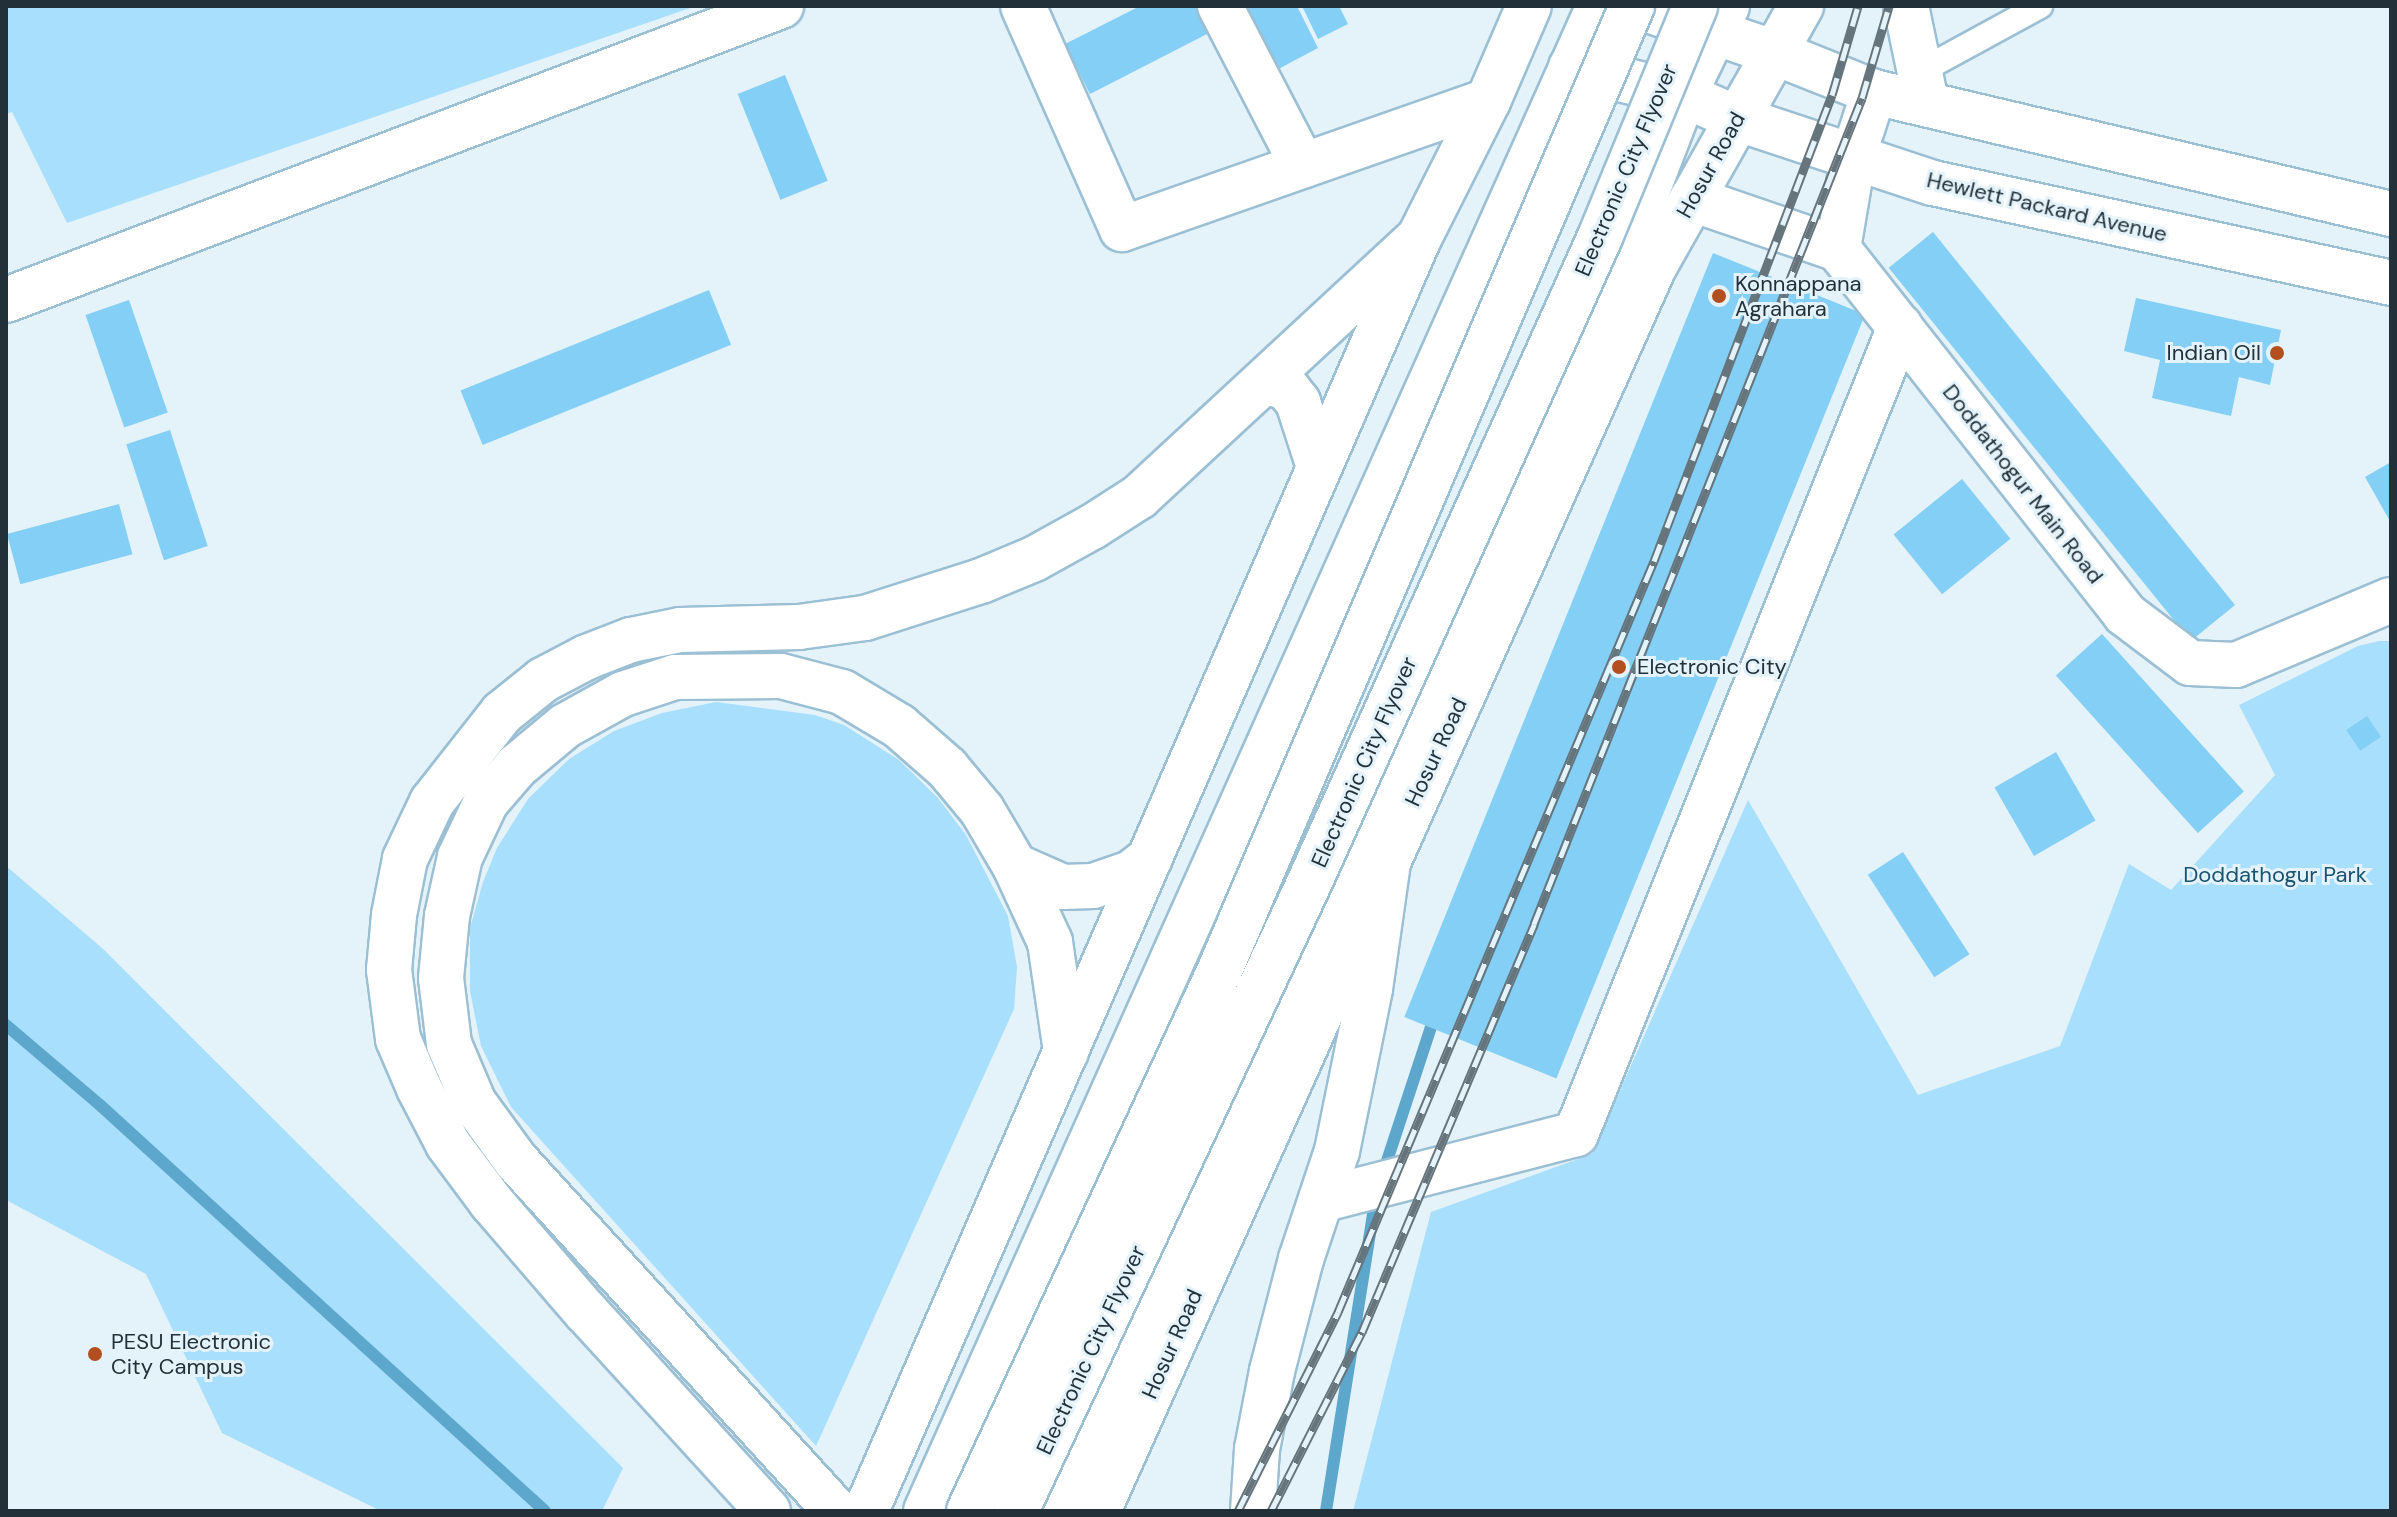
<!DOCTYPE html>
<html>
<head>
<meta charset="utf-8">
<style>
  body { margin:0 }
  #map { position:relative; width:2397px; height:1517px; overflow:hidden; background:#e4f2fa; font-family:"DM Sans",sans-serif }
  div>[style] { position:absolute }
  .green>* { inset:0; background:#a8dffc }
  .stream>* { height:12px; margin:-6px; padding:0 6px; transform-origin:6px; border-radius:6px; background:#5da7cd }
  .building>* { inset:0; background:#84cff5; transform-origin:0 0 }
  .roads { filter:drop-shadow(2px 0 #9bbfd3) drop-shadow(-2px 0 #9bbfd3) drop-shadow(0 2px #9bbfd3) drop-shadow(0 -2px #9bbfd3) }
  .service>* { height:24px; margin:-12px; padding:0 12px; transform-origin:12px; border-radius:12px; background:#fff }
  .minor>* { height:44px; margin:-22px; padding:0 22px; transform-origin:22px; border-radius:22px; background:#fff }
  .tertiary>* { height:44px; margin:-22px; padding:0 22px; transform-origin:22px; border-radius:22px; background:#fff }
  .trunk>* { height:44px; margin:-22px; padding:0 22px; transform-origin:22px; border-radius:22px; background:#fff }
  .motorway>* { height:44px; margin:-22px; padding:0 22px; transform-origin:22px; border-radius:22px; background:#fff }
  .rail>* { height:9px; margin-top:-4.5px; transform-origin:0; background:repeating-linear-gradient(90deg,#e4f2fa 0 18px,#66747c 0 36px); box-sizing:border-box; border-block:2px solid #66747c }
  .bridges { filter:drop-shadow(2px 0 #9bbfd3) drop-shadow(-2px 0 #9bbfd3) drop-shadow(0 2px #9bbfd3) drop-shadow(0 -2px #9bbfd3) }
  .motorway-bridge>* { height:44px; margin:-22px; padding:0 22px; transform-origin:22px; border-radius:22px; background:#fff }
  .dots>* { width:22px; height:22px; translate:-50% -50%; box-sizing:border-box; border:4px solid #e4f2fa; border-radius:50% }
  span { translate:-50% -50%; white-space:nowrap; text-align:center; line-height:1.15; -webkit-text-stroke:6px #e4f2fa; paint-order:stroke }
  .street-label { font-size:22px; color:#223139 }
  .poi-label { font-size:22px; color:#223139 }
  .left { translate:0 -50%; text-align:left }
  .right { translate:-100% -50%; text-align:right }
  .park-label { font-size:22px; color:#19536e }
  .frame { position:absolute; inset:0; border:8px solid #223139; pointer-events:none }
</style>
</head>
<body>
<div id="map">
  <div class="green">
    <i style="clip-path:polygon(6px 6px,696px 6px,67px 223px,12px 112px,6px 114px)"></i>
    <i style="clip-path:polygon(2379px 641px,2391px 641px,2391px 1511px,1353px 1511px,1431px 1212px,1592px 1154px,1748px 800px,1918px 1095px,2060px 1046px,2129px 864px,2171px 890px,2275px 775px,2239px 705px,2358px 646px)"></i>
    <i style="clip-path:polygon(716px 702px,815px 715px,844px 725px,899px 760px,938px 798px,966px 835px,1008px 916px,1017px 967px,1014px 1009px,816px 1446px,511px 1107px,481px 1046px,470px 991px,470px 928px,483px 882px,497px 848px,528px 799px,569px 759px,614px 731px,662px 713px)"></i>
    <i style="clip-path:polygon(6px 866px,102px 948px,623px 1468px,602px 1511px,381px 1511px,222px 1433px,146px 1274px,6px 1200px)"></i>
  </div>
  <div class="stream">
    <i style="left:6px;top:1025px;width:123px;rotate:40.4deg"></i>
    <i style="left:100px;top:1105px;width:602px;rotate:42.38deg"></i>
    <i style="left:1383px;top:1173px;width:169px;rotate:-71.8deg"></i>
    <i style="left:1326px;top:1511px;width:321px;rotate:-81deg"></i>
  </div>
  <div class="building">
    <i style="clip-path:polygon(1140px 6px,1195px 6px,1209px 33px,1090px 94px,1065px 44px)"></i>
    <i style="clip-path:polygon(1238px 6px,1297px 6px,1318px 48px,1269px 74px)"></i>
    <i style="clip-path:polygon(1302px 6px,1339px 6px,1348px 24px,1318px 39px)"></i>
    <i style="left:785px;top:75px;width:114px;height:51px;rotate:68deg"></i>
    <i style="left:1933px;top:232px;width:480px;height:57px;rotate:51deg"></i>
    <i style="left:1713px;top:253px;width:164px;height:824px;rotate:22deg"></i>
    <i style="left:709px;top:290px;width:59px;height:268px;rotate:68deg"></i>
    <i style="clip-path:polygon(2136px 298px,2281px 330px,2270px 385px,2239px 377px,2231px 416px,2152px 398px,2160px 360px,2124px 351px)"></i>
    <i style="left:129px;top:300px;width:119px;height:46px;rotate:71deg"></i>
    <i style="left:170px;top:430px;width:122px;height:46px;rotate:72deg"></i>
    <i style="clip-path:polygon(2391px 462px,2391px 523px,2365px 477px)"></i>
    <i style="left:1962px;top:479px;width:77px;height:88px;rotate:51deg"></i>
    <i style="left:119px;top:504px;width:52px;height:116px;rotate:75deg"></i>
    <i style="left:2102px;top:634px;width:212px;height:62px;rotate:48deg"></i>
    <i style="left:2367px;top:716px;width:25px;height:25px;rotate:56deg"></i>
    <i style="left:2056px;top:752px;width:79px;height:71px;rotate:60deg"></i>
    <i style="left:1903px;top:852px;width:122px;height:42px;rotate:57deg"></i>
  </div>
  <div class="roads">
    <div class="service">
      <i style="left:1919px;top:72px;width:138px;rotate:-28.6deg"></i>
    </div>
    <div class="minor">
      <i style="left:1023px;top:6px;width:244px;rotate:66.1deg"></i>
      <i style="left:1122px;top:229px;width:388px;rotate:-19.3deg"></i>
      <i style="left:1220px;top:6px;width:180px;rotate:62.6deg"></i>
      <i style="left:6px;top:300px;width:829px;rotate:-20.77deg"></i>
      <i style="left:1321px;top:1200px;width:263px;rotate:-14.5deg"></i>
      <i style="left:1576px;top:1134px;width:870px;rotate:-68.13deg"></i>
    </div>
    <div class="tertiary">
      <i style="left:1636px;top:6px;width:148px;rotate:18.6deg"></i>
      <i style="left:1776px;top:53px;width:105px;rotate:21.7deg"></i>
      <i style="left:1874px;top:92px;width:531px;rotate:13.28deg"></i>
      <i style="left:1906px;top:6px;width:98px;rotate:78.2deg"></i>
      <i style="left:1571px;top:67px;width:116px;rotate:13.9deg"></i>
      <i style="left:1684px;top:95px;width:57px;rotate:23.9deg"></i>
      <i style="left:1736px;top:118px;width:207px;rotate:18.3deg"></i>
      <i style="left:1933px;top:183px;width:469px;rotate:12.3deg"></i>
      <i style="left:1874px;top:92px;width:65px;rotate:107.9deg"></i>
      <i style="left:1854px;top:154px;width:96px;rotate:99.6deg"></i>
      <i style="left:1838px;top:249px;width:464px;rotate:51.8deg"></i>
      <i style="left:2125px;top:614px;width:81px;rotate:37deg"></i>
      <i style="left:2190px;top:663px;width:46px;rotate:2.5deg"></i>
      <i style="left:2236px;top:665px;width:168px;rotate:-22.8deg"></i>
      <i style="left:1692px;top:199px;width:154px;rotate:18.9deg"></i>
      <i style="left:866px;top:1511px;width:1388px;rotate:-66.52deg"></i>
      <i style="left:1419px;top:238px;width:153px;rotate:-63.3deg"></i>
      <i style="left:1488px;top:101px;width:103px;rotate:-66.7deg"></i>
      <i style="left:1098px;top:1511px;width:1363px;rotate:-65.92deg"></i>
      <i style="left:1654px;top:267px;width:300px;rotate:-60.6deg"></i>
    </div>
    <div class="trunk">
      <i style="left:926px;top:1511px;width:1649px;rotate:-65.91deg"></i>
      <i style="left:1063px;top:1511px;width:728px;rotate:-65.23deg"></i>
      <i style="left:1368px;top:850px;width:648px;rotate:-66.84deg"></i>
      <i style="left:1623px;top:254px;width:170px;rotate:-69deg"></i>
      <i style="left:1684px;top:95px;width:99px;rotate:-64.2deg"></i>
    </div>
    <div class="motorway">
      <i style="left:1265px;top:381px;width:23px;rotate:18deg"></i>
      <i style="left:1287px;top:388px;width:18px;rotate:52deg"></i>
      <i style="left:1298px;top:402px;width:68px;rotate:72.1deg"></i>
      <i style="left:1015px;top:866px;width:52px;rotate:23.6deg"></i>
      <i style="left:1063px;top:887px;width:30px;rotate:-2deg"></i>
      <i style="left:1093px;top:886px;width:40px;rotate:-18.9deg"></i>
      <i style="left:1131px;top:873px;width:24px;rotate:-38deg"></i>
      <i style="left:768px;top:1511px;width:270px;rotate:-132.4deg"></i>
      <i style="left:586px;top:1312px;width:144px;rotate:-130.8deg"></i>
      <i style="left:492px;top:1203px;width:74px;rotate:-126.7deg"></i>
      <i style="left:448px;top:1144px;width:63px;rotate:-117.4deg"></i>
      <i style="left:419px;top:1088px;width:53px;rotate:-113.2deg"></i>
      <i style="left:398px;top:1039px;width:70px;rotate:-97.4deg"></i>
      <i style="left:389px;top:970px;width:55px;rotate:-84.8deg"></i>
      <i style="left:394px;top:915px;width:57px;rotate:-78.9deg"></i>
      <i style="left:405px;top:859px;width:63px;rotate:-64.7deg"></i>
      <i style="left:432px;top:802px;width:113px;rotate:-51.8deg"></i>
      <i style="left:502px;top:713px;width:53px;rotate:-38.8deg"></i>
      <i style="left:543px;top:680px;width:50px;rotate:-27.6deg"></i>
      <i style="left:587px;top:657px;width:47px;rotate:-21.1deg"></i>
      <i style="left:631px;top:640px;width:50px;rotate:-11.5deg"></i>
      <i style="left:680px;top:630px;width:119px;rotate:-1.4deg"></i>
      <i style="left:799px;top:627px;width:67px;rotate:-7.8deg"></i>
      <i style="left:865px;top:618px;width:122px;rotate:-17.7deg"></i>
      <i style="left:981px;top:581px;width:57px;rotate:-22.5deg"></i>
      <i style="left:1034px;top:559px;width:66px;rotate:-28.9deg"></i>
      <i style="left:1092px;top:527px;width:56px;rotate:-32.6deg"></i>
      <i style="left:1139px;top:497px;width:381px;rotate:-42.8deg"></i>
      <i style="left:836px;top:1511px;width:473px;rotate:-132.4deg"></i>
      <i style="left:517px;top:1162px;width:73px;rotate:-126.1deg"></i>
      <i style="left:474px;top:1103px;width:64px;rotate:-113deg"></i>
      <i style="left:449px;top:1044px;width:66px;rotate:-96.9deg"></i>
      <i style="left:441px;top:978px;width:62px;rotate:-84.5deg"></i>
      <i style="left:447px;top:916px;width:60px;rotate:-77.6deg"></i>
      <i style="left:460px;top:857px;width:61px;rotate:-64.7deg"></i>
      <i style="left:486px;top:802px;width:48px;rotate:-49.3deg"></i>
      <i style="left:517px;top:766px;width:62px;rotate:-39.8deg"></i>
      <i style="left:565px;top:726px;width:66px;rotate:-28.9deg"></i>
      <i style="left:623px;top:694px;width:55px;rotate:-18.1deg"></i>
      <i style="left:675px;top:677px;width:106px;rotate:-0.5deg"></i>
      <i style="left:781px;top:676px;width:63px;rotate:14.7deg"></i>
      <i style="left:842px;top:692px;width:66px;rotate:30.8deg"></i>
      <i style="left:899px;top:726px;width:64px;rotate:41.2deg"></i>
      <i style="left:947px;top:768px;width:55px;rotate:50.2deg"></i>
      <i style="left:982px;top:810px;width:65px;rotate:59.5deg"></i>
      <i style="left:1015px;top:866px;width:84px;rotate:65.3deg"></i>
      <i style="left:1050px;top:942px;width:111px;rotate:81.7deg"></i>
      <i style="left:1253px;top:1511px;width:62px;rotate:-86.3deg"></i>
      <i style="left:1257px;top:1449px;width:79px;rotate:-79.1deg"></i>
      <i style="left:1272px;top:1371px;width:116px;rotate:-75.5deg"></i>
      <i style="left:1301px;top:1259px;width:114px;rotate:-71.6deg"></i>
      <i style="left:1337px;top:1151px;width:165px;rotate:-78.5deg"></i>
      <i style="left:1370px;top:989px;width:135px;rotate:-81.9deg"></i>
    </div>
  </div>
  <div class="rail">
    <i style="left:1238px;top:1511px;width:223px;rotate:-63.3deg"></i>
    <i style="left:1338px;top:1312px;width:815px;rotate:-67.18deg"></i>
    <i style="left:1654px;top:561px;width:499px;rotate:-69.1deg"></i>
    <i style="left:1832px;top:95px;width:93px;rotate:-73.7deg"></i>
    <i style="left:1271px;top:1511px;width:201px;rotate:-63.1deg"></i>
    <i style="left:1362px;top:1332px;width:443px;rotate:-67.1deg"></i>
    <i style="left:1534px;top:924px;width:889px;rotate:-68.34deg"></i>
    <i style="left:1862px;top:98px;width:96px;rotate:-73.6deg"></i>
  </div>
  <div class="bridges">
    <div class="motorway-bridge">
      <i style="left:969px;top:1511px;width:594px;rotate:-65.12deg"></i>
      <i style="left:1219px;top:972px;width:1051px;rotate:-66.85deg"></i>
      <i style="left:1016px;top:1511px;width:697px;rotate:-64.98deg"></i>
      <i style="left:1311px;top:879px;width:704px;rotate:-65.76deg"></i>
      <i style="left:1600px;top:237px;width:250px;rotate:-67.6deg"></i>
    </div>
  </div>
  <div class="dots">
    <i style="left:1719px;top:296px;background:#b34e1e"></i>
    <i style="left:2277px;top:353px;background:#b34e1e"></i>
    <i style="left:1619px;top:667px;background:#b34e1e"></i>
    <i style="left:95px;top:1354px;background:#b34e1e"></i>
  </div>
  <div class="street-label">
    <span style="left:1711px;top:165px;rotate:-61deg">Hosur Road</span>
    <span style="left:1626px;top:170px;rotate:-67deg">Electronic City Flyover</span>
    <span style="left:2047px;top:207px;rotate:13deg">Hewlett Packard Avenue</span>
    <span style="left:2023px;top:484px;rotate:52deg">Doddathogur Main Road</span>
    <span style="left:1436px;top:752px;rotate:-65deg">Hosur Road</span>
    <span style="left:1364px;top:762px;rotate:-66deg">Electronic City Flyover</span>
    <span style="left:1172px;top:1344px;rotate:-66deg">Hosur Road</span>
    <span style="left:1091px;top:1350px;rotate:-65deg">Electronic City Flyover</span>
  </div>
  <div class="poi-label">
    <span class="left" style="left:1735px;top:296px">Konnappana<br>Agrahara</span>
    <span class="right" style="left:2261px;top:353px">Indian Oil</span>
    <span class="left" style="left:1637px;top:667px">Electronic City</span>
    <span class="left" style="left:111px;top:1354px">PESU Electronic<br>City Campus</span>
  </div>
  <div class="park-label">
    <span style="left:2275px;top:875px">Doddathogur Park</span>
  </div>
  <div class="frame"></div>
</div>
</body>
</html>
